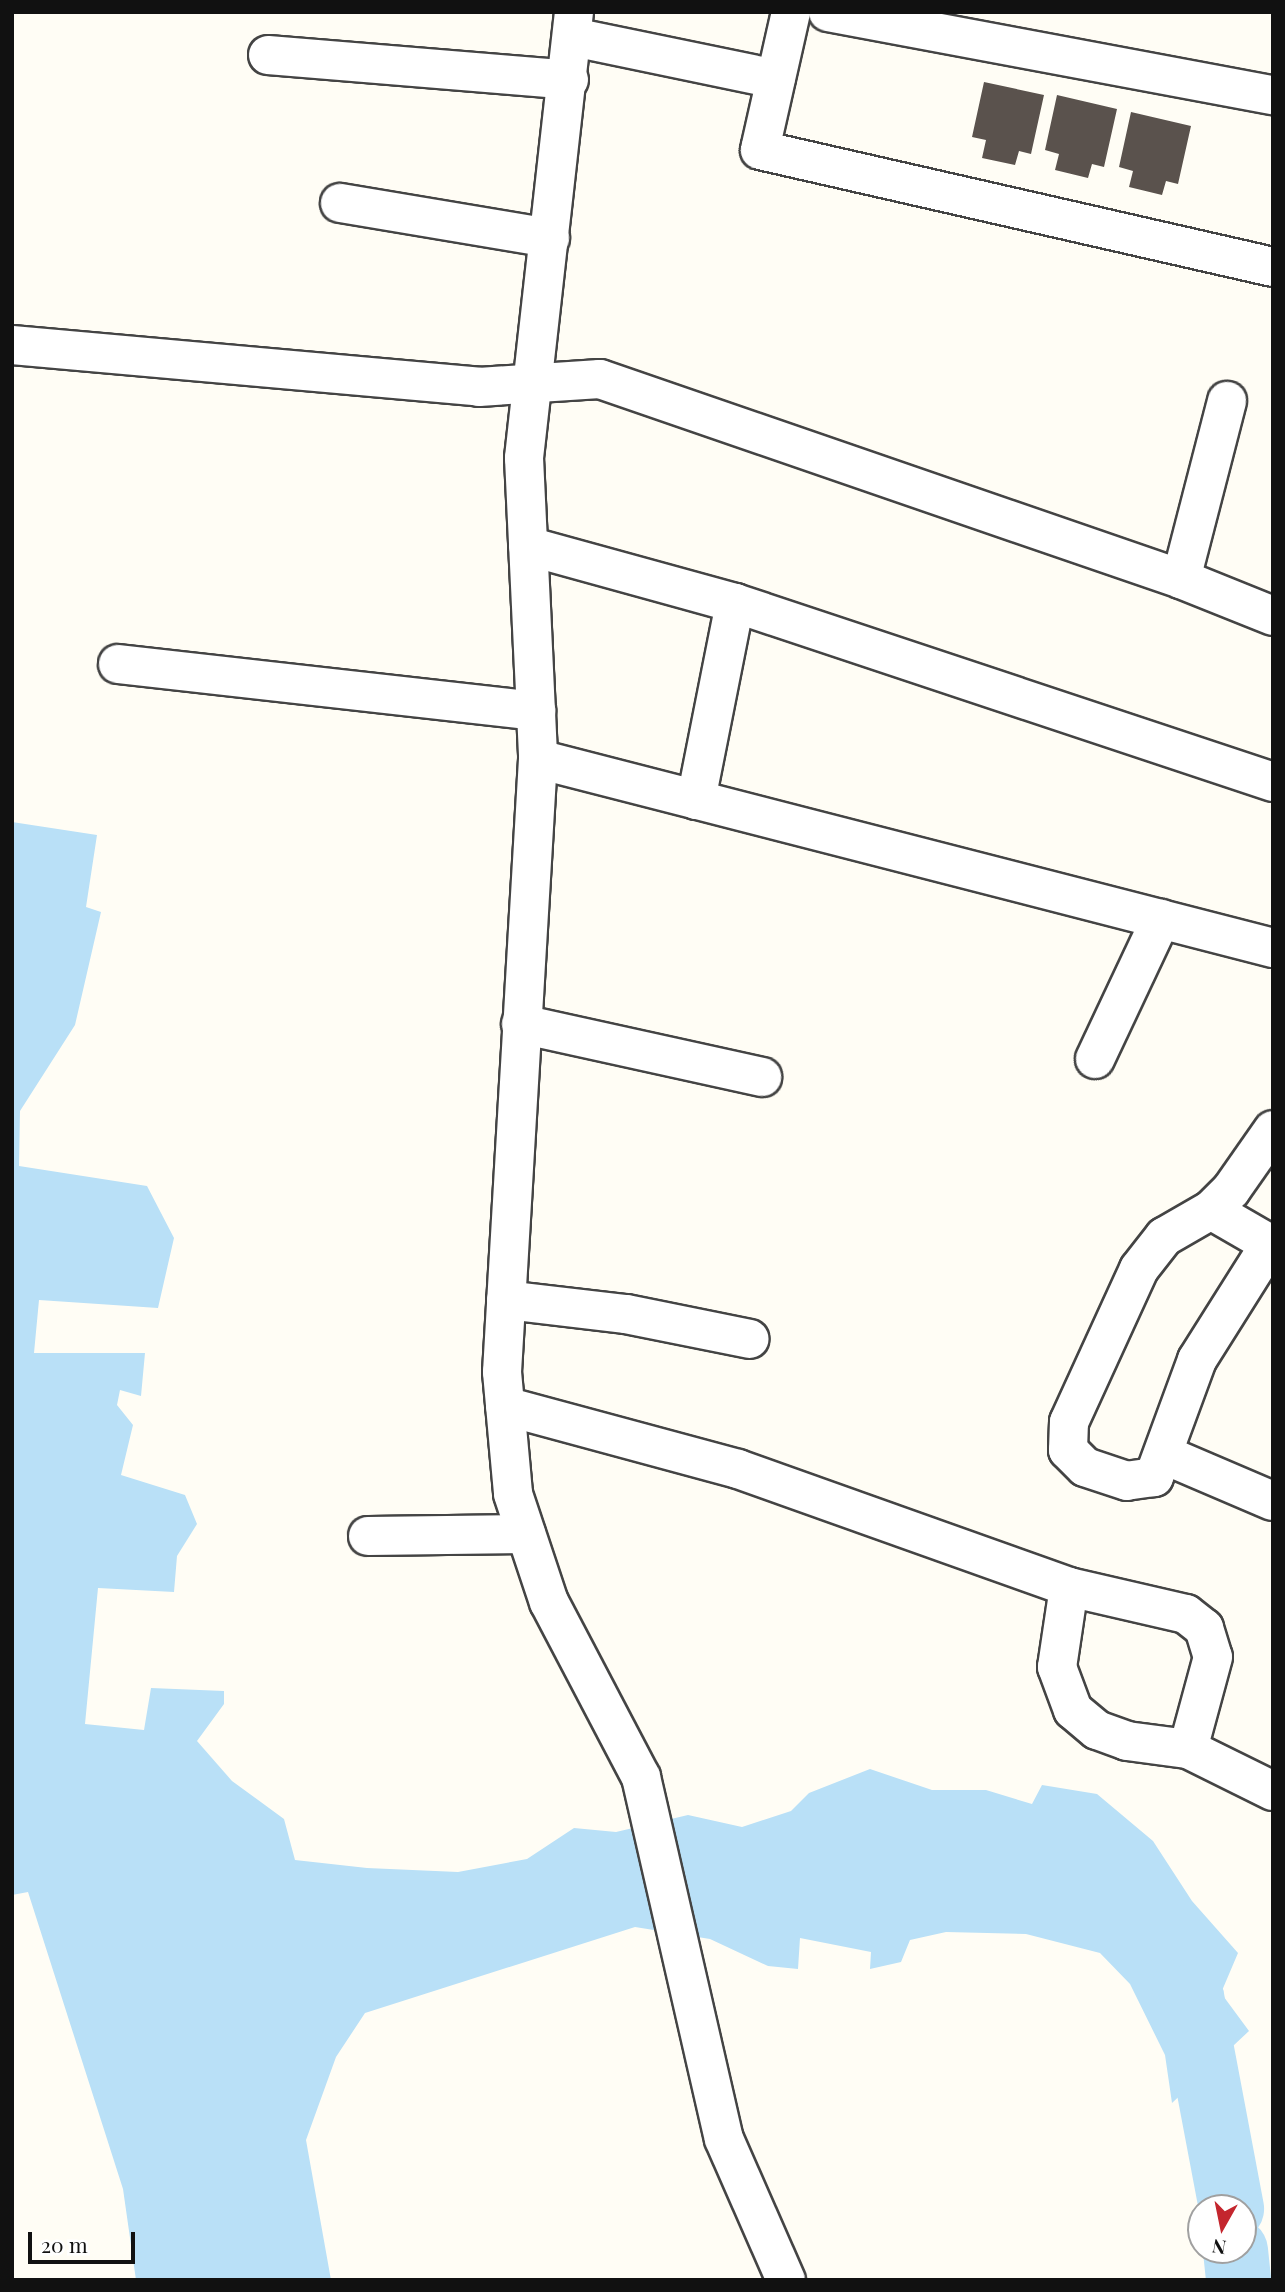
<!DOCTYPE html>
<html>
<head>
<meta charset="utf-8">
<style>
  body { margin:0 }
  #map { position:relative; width:1285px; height:2292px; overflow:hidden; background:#fffdf5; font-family:"Playfair Display",serif }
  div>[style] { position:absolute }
  .water>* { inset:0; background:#b9e0f7 }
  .river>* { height:65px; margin:-32.5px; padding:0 32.5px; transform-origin:32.5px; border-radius:32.5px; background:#b9e0f7 }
  .building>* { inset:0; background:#5a524d }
  .roads { filter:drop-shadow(2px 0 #444) drop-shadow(-2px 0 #444) drop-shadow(0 2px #444) drop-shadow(0 -2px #444) }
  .minor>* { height:38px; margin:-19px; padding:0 19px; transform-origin:19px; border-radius:19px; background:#fff }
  span { translate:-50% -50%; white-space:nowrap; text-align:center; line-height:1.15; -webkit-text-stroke:7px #fff; paint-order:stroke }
  .frame { position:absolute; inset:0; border:14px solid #111; pointer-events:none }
  .north { position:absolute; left:1187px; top:2194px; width:70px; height:70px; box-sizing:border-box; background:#fff; border:2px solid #a0a0a0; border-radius:50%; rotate:189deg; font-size:19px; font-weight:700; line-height:28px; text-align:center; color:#111 }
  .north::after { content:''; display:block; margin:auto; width:24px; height:32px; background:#c4262e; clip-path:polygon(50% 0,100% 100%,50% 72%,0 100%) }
  .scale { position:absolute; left:28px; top:2232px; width:107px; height:32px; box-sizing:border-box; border:4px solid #111; border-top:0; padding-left:9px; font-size:21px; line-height:24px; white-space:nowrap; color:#111; -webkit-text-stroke:5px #fff; paint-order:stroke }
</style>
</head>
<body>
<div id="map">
  <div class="water">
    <i style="clip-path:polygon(12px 822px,97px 835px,86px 907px,101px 912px,75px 1025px,20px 1111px,19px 1166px,147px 1186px,174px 1238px,158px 1308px,39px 1300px,34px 1353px,145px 1353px,141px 1396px,120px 1390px,117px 1405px,133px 1425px,121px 1475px,185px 1495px,197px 1524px,177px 1556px,174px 1592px,98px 1588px,85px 1724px,144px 1730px,151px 1688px,224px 1691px,224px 1704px,197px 1741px,232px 1781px,284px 1819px,295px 1860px,367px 1868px,458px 1872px,527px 1859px,574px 1828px,616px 1832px,688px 1815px,742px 1827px,791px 1811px,809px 1793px,870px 1769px,932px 1790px,986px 1790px,1032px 1804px,1042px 1785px,1097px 1794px,1153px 1841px,1192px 1901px,1238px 1953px,1221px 1993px,1249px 2031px,1172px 2103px,1165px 2055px,1130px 1984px,1100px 1953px,1026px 1934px,946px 1932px,910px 1940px,901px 1962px,870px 1969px,871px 1952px,800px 1938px,798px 1969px,768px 1966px,710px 1939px,635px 1927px,365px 2013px,336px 2057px,306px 2140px,331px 2280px,136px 2280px,123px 2189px,28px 1892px,12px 1895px)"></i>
  </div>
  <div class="river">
    <i style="left:1184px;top:1987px;width:11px;rotate:52deg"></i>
    <i style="left:1191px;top:1996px;width:216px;rotate:79.3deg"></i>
    <i style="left:1235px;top:2250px;width:30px;rotate:84deg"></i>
  </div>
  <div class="building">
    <i style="clip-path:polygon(984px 82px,1044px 95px,1031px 154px,1019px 151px,1015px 165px,982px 158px,986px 140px,972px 137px)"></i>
    <i style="clip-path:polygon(1057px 95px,1117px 109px,1104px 167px,1092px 164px,1088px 178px,1055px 170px,1059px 154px,1045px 150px)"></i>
    <i style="clip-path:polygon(1131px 112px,1191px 126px,1178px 184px,1166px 181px,1162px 195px,1129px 187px,1133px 171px,1119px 167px)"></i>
  </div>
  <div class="roads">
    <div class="minor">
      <i style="left:574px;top:12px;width:449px;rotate:96.4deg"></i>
      <i style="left:524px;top:458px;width:301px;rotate:87.3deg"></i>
      <i style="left:538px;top:759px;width:614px;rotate:93.36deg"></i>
      <i style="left:502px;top:1372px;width:122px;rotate:84.8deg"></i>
      <i style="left:513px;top:1494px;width:114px;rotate:71.6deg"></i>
      <i style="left:549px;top:1602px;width:198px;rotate:62.3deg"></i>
      <i style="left:641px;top:1777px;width:371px;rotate:77.1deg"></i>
      <i style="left:724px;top:2139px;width:154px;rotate:66.3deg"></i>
      <i style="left:791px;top:12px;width:141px;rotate:102.7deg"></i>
      <i style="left:760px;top:150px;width:526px;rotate:12.85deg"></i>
      <i style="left:828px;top:12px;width:453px;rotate:10.6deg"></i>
      <i style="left:573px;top:37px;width:207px;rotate:11.7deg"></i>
      <i style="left:268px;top:55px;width:302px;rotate:4.7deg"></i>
      <i style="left:340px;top:203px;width:213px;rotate:9.5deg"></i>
      <i style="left:12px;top:345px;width:469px;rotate:5.1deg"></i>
      <i style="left:479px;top:387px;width:121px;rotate:-3.8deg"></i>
      <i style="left:600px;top:379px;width:614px;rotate:19deg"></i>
      <i style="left:1181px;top:579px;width:99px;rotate:21.9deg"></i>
      <i style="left:528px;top:546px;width:215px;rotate:15.4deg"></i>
      <i style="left:735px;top:603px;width:567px;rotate:18.4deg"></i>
      <i style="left:1181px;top:579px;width:184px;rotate:-75.5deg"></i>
      <i style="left:118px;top:664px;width:421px;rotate:6.4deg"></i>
      <i style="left:538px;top:759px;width:759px;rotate:14.42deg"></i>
      <i style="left:696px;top:800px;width:201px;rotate:-78.8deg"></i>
      <i style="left:521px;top:1024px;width:247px;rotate:12.4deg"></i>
      <i style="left:1095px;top:1059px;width:155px;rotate:-64.8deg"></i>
      <i style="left:1211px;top:1210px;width:68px;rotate:30deg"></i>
      <i style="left:1270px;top:1244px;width:137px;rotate:122.2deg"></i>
      <i style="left:1197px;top:1360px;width:125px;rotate:110.2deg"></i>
      <i style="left:1154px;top:1477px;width:27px;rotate:172deg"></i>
      <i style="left:1127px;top:1481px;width:44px;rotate:-161.6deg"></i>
      <i style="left:1085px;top:1467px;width:24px;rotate:-135deg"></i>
      <i style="left:1068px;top:1450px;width:28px;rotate:-88deg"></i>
      <i style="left:1069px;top:1422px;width:168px;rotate:-65.4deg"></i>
      <i style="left:1139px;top:1269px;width:41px;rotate:-52deg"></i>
      <i style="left:1164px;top:1237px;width:54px;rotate:-29.9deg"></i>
      <i style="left:1211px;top:1210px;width:28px;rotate:-45deg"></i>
      <i style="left:1231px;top:1190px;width:73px;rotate:-55deg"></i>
      <i style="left:506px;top:1300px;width:121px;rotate:6.7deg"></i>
      <i style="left:626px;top:1314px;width:126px;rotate:11.4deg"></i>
      <i style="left:505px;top:1406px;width:241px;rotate:15.1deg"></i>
      <i style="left:738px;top:1469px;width:351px;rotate:19.6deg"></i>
      <i style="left:1069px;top:1587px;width:120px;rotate:13deg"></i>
      <i style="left:1186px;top:1614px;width:23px;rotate:38deg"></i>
      <i style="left:1204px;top:1628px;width:30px;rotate:73deg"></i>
      <i style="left:1213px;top:1657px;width:95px;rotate:105.2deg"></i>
      <i style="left:1188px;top:1749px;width:95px;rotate:26.3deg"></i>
      <i style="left:1165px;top:1455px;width:117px;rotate:23.1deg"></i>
      <i style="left:368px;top:1536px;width:158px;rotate:-0.7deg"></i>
      <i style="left:1069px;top:1587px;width:81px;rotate:98.5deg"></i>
      <i style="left:1057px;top:1667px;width:46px;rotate:69.6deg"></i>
      <i style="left:1073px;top:1710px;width:31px;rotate:40deg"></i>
      <i style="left:1097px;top:1730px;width:32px;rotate:20deg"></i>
      <i style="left:1127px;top:1741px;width:62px;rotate:7.5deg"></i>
    </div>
  </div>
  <div class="frame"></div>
  <div class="north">N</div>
  <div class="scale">20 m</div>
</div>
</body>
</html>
